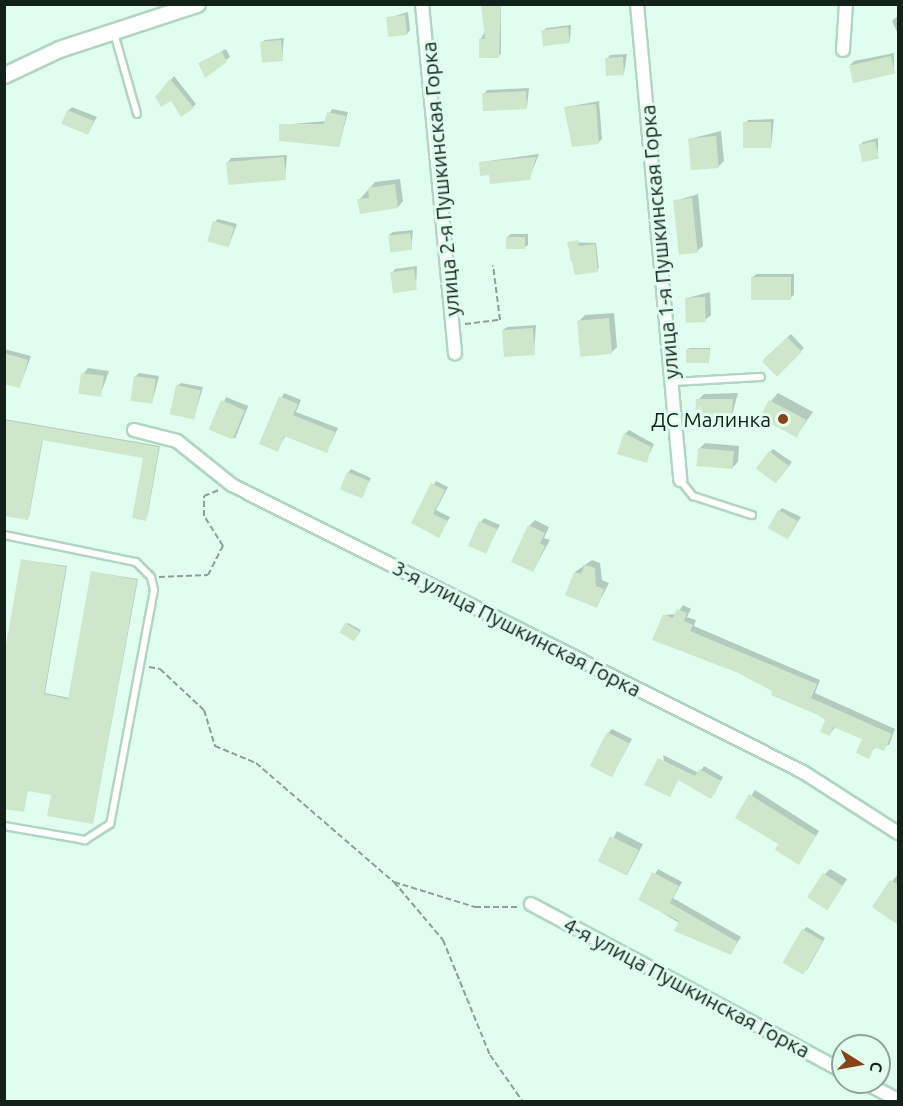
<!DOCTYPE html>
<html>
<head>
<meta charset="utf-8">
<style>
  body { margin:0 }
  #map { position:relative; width:903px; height:1106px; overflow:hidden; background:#dffeef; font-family:Ubuntu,sans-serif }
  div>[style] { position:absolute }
  .shadow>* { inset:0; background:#0003; transform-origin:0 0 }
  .building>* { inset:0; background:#cee7cb; transform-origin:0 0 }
  .path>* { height:2px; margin-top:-1px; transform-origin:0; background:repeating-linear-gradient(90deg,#89a296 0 6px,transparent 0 9px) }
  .roads { filter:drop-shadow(2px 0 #b0d5c4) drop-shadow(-2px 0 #b0d5c4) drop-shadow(0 2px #b0d5c4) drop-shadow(0 -2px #b0d5c4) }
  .service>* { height:6px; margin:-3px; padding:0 3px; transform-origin:3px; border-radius:3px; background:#fff }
  .minor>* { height:12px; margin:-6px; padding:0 6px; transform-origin:6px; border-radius:6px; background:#fff }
  .tertiary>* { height:15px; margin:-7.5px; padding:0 7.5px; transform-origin:7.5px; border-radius:7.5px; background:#fff }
  .dots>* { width:16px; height:16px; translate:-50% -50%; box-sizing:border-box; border:3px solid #dffeef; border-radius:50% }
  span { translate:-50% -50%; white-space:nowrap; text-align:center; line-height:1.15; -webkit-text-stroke:6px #dffeef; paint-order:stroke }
  .street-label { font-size:21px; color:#12211a }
  .poi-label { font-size:21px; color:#12211a }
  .right { translate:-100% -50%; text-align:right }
  .frame { position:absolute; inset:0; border:6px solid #12211a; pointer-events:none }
  .north { position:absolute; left:831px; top:1034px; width:60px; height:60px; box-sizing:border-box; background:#dffeef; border:2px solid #8da69a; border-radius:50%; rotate:101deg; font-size:16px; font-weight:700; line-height:24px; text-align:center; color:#12211a }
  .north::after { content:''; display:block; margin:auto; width:21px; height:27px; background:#884418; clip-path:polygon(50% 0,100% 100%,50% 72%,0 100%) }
</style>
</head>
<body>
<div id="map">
  <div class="shadow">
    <i style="clip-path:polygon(501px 4px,501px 54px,498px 56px,480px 40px)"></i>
    <i style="clip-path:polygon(408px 12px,410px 30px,407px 34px,388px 18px)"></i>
    <i style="clip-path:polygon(898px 16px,898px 34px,892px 21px)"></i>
    <i style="clip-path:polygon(571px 25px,570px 41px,543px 31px,546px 28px)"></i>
    <i style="clip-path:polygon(284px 38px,282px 59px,261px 43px,265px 40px)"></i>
    <i style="clip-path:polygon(226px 49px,230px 57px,206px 76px,200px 63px)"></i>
    <i style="clip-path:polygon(894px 53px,894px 73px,850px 65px,854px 61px)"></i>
    <i style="clip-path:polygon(627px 54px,624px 73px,607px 59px,610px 55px)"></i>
    <i style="clip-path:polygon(174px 76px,196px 104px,193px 107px,157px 97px)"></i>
    <i style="clip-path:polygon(529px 88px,527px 107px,484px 94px,487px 90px)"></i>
    <i style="clip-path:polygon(599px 101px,602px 139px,598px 143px,566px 107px)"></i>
    <i style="clip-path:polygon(72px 107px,97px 117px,88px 133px,68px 111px)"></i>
    <i style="clip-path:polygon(332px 109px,348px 112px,339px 146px,281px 125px,326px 121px)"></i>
    <i style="clip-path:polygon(774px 119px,771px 147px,745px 124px,748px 120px)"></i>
    <i style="clip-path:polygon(721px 131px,724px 161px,718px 167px,689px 139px)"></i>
    <i style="clip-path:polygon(878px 138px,878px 157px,860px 145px,863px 142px)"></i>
    <i style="clip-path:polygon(539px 154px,529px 179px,491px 173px,481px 162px)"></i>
    <i style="clip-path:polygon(287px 155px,285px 178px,228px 162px,231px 158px)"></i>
    <i style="clip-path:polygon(400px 179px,403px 201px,398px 207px,359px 200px,375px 182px)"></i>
    <i style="clip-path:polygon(698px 194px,703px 246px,697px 251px,675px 201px)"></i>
    <i style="clip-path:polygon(218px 219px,237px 224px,229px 245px,215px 222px)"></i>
    <i style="clip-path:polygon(413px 230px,411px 249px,389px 235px,393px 232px)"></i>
    <i style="clip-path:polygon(511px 234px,528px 234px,528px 245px,524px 248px,507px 237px)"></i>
    <i style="clip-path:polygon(568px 242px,596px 243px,599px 269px,571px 261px)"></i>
    <i style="clip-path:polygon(417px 266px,416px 288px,392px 273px,395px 269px)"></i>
    <i style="clip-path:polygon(756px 274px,794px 274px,794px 295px,790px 298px,752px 278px)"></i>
    <i style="clip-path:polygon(710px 292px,711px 315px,705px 320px,687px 298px)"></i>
    <i style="clip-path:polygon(614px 313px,617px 347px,611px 353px,579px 321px,585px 315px)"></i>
    <i style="clip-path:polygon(536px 325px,534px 354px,503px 330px,507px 327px)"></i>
    <i style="left:791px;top:334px;width:19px;height:37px;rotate:47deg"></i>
    <i style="clip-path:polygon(710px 348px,709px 361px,687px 350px,689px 348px)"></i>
    <i style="clip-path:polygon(4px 349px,31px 356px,20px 386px,4px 382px)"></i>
    <i style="clip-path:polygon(88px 368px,109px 371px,100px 396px,83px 374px)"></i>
    <i style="clip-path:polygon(139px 373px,159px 376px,152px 403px,136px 376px)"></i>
    <i style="clip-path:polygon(181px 383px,203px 387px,194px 418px,177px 386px)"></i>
    <i style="clip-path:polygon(284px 393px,301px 400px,296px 412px,338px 428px,327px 451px,286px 435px,277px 450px,261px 443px)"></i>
    <i style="clip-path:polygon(738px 393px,731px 419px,698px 400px,704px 394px)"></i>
    <i style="clip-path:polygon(778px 393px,813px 412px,796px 436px,771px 401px)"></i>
    <i style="left:226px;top:397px;width:24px;height:35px;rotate:22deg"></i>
    <i style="clip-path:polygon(4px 419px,160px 446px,147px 518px,144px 457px,43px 439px,29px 517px,4px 515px)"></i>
    <i style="clip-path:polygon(629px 430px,654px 444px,646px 461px,625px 434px)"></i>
    <i style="clip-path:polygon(705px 443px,739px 446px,738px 462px,732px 468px,699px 449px)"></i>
    <i style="clip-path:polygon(773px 449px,792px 462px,780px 478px,770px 452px)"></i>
    <i style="clip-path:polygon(351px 469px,371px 478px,361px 497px,348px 473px)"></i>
    <i style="clip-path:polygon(436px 481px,448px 487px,436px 510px,450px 517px,439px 536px,413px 522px)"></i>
    <i style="clip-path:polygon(782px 508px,801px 517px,788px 538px,779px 511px)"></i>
    <i style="clip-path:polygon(484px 518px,500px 525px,485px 552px,481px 522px)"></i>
    <i style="clip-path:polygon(535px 520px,549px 527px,544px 538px,550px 540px,533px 571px,529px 526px)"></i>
    <i style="clip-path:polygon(23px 560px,67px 566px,45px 693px,70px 698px,93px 572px,138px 579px,93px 823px,53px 794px,28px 789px,23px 811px)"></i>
    <i style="clip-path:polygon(592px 560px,600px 563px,602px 580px,609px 583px,597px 606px,575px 572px)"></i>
    <i style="clip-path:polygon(683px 605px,691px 609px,687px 617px,696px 620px,694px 626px,820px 680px,815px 693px,895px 729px,889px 745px,876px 746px,868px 757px,864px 738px,835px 727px,830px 734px,827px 719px,774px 690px,665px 615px,677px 614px)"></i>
    <i style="clip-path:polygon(348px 623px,361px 630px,356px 638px,346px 624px)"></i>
    <i style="clip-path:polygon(612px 729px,632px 739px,612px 776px,608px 733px)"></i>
    <i style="clip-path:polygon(663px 755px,699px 773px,704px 766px,723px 777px,714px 794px,679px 779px,669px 796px)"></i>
    <i style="clip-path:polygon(755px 790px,819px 831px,799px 863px,780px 843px,737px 818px)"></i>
    <i style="left:617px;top:831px;width:29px;height:35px;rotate:27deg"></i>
    <i style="clip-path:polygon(658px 869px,682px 882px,673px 898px,741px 937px,730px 954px,640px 899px)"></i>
    <i style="clip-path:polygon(830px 869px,847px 879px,828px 908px,825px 874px)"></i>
    <i style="clip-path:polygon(897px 875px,898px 876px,898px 924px,874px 907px)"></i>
    <i style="clip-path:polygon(807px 927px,825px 938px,807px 970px,803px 930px)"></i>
  </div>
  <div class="building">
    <i style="clip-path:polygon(481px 4px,501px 4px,499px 58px,479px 58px,479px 39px,485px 39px)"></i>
    <i style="left:405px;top:15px;width:20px;height:19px;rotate:84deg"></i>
    <i style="left:568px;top:27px;width:16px;height:27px;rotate:83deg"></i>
    <i style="left:281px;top:40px;width:21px;height:21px;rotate:85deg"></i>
    <i style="clip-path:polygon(222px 52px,227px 62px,205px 78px,198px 63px)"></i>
    <i style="left:891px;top:56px;width:18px;height:43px;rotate:77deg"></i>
    <i style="left:623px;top:57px;width:18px;height:18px;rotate:87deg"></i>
    <i style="clip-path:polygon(170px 79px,194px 108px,181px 117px,171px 101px,161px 107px,155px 97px)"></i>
    <i style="left:526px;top:91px;width:18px;height:44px;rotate:87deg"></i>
    <i style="clip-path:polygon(596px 104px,599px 144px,572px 147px,564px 107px)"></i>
    <i style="left:67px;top:110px;width:29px;height:15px;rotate:22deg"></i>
    <i style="clip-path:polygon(327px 112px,346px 116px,339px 147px,279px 141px,279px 124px,324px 124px)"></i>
    <i style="left:771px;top:122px;width:26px;height:28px;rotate:90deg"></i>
    <i style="left:716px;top:136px;width:32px;height:28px;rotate:85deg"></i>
    <i style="left:875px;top:141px;width:18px;height:17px;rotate:77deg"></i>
    <i style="left:284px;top:157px;width:23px;height:58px;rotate:85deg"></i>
    <i style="clip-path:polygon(536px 157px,530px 180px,490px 184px,489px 175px,480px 176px,479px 162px)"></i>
    <i style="clip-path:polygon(395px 184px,398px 208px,360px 214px,357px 199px,369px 198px,368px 188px)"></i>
    <i style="left:692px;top:198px;width:55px;height:19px;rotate:84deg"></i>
    <i style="left:213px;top:221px;width:22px;height:21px;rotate:16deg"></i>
    <i style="left:410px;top:233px;width:17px;height:22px;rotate:83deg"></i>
    <i style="left:506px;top:237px;width:19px;height:12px"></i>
    <i style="clip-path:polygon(578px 240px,579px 246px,595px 244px,598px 272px,575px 275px,567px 242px)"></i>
    <i style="left:414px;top:269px;width:21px;height:24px;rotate:82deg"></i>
    <i style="left:751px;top:277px;width:40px;height:23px"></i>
    <i style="left:705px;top:297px;width:25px;height:20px;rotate:88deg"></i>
    <i style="left:609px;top:318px;width:36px;height:32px;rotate:85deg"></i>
    <i style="left:533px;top:328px;width:27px;height:31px;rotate:86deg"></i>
    <i style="left:787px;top:337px;width:21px;height:35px;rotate:45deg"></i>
    <i style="left:686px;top:349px;width:23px;height:14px"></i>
    <i style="clip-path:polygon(4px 353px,28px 360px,20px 388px,4px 384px)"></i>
    <i style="left:81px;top:373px;width:23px;height:21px;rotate:7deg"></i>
    <i style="left:134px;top:376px;width:22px;height:25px;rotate:8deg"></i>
    <i style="left:176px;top:385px;width:25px;height:30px;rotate:12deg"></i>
    <i style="clip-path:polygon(279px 396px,298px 404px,293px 415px,335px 432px,327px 453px,284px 436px,278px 452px,259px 444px)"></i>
    <i style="clip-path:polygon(696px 399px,733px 399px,731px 420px,695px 417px)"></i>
    <i style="left:221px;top:400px;width:26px;height:32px;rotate:23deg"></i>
    <i style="left:769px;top:400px;width:42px;height:20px;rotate:28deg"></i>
    <i style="clip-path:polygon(4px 420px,159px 447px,146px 521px,132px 518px,143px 458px,42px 440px,28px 520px,4px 516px)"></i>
    <i style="clip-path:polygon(624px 433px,651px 447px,647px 463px,617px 454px)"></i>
    <i style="left:698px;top:448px;width:36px;height:18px;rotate:5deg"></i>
    <i style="left:769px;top:451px;width:25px;height:22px;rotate:37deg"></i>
    <i style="left:347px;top:472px;width:24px;height:19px;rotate:22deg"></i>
    <i style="clip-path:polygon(431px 483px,445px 490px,433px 514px,448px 521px,439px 538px,411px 523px)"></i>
    <i style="left:778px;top:510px;width:23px;height:21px;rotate:29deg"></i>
    <i style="left:479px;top:521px;width:20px;height:27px;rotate:24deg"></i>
    <i style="clip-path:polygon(528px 525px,545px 533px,540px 543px,545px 546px,533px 572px,511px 562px)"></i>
    <i style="clip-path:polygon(21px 559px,66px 567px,44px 694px,68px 699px,91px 571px,137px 580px,93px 824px,47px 816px,51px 795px,28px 791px,24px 812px,4px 809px,4px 656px)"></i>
    <i style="clip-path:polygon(585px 565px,595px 568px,596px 586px,604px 589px,597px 608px,565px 595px,574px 572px,581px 574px)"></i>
    <i style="clip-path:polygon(677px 609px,687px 613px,684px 621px,693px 625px,690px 631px,817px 684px,811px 698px,892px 734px,884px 751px,874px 747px,869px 759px,856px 753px,862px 739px,833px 727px,830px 736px,820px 732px,825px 720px,818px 715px,771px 695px,772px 691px,736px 672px,652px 640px,663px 614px,673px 618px)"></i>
    <i style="left:345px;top:623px;width:17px;height:11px;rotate:31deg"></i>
    <i style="left:607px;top:732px;width:25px;height:38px;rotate:27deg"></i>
    <i style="clip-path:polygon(658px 758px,695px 776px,699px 769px,721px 781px,711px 799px,678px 780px,670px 797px,644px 785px)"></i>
    <i style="clip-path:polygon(749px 794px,816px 836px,799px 865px,775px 850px,778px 844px,735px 818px)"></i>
    <i style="left:610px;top:836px;width:32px;height:28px;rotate:26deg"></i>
    <i style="clip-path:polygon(652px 872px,679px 886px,670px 903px,738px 942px,731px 955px,674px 931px,679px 921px,638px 900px)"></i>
    <i style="left:823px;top:873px;width:24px;height:29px;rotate:33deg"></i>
    <i style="clip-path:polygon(890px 880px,898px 885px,898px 925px,872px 907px)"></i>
    <i style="left:802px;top:929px;width:24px;height:39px;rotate:30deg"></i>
  </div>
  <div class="path">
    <i style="left:465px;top:324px;width:35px;rotate:-7deg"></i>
    <i style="left:500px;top:320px;width:55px;rotate:-97.3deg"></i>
    <i style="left:159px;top:577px;width:49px;rotate:-2.3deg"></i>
    <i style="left:208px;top:575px;width:33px;rotate:-63deg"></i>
    <i style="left:223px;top:546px;width:36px;rotate:-122deg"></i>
    <i style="left:204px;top:516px;width:20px;rotate:-90deg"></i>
    <i style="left:204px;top:496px;width:16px;rotate:-22deg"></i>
    <i style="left:149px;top:667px;width:11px;rotate:10deg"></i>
    <i style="left:160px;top:669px;width:60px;rotate:43deg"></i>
    <i style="left:204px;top:710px;width:38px;rotate:73deg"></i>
    <i style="left:215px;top:746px;width:44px;rotate:22.5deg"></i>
    <i style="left:256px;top:763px;width:182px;rotate:40.8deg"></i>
    <i style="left:394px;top:882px;width:85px;rotate:17.2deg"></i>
    <i style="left:475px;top:907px;width:43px"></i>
    <i style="left:394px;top:882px;width:76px;rotate:49.8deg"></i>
    <i style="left:443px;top:940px;width:124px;rotate:67.8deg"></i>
    <i style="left:490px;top:1055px;width:57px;rotate:54.9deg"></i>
  </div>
  <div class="roads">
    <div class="service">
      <i style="left:114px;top:33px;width:84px;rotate:74.1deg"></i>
      <i style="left:672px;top:382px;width:89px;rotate:-3.2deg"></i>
      <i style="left:680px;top:480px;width:21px;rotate:51deg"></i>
      <i style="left:693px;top:496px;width:62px;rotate:17.9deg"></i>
      <i style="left:4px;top:535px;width:135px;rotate:11.6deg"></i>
      <i style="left:136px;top:562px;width:21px;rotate:45deg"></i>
      <i style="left:151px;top:577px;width:13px;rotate:77deg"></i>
      <i style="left:154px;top:590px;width:238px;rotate:100.6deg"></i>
      <i style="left:110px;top:824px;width:30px;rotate:147deg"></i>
      <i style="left:85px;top:840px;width:82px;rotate:-170.2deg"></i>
    </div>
    <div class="minor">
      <i style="left:422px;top:4px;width:351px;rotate:84.6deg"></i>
      <i style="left:637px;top:4px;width:478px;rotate:84.8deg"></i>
      <i style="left:843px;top:50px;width:46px;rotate:-86.3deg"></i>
      <i style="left:134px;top:430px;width:44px;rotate:14.3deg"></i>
      <i style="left:177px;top:441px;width:70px;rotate:38.7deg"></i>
      <i style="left:232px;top:485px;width:639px;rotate:26.69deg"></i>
      <i style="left:803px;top:772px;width:113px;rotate:32.7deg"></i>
      <i style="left:531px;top:904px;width:354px;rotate:28.2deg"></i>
      <i style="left:864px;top:1082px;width:38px;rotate:28deg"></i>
    </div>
    <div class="tertiary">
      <i style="left:4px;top:75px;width:61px;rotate:-25.3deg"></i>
      <i style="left:59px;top:49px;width:145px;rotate:-18.1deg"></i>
    </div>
  </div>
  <div class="dots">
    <i style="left:783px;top:419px;background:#884418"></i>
  </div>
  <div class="street-label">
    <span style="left:440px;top:179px;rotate:-95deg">улица 2-я Пушкинская Горка</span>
    <span style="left:659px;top:242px;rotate:-95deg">улица 1-я Пушкинская Горка</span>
    <span style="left:517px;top:628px;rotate:27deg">3-я улица Пушкинская Горка</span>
    <span style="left:687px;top:987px;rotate:28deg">4-я улица Пушкинская Горка</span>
  </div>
  <div class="poi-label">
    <span class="right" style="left:771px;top:419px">ДС Малинка</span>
  </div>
  <div class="frame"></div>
  <div class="north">С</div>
</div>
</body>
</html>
